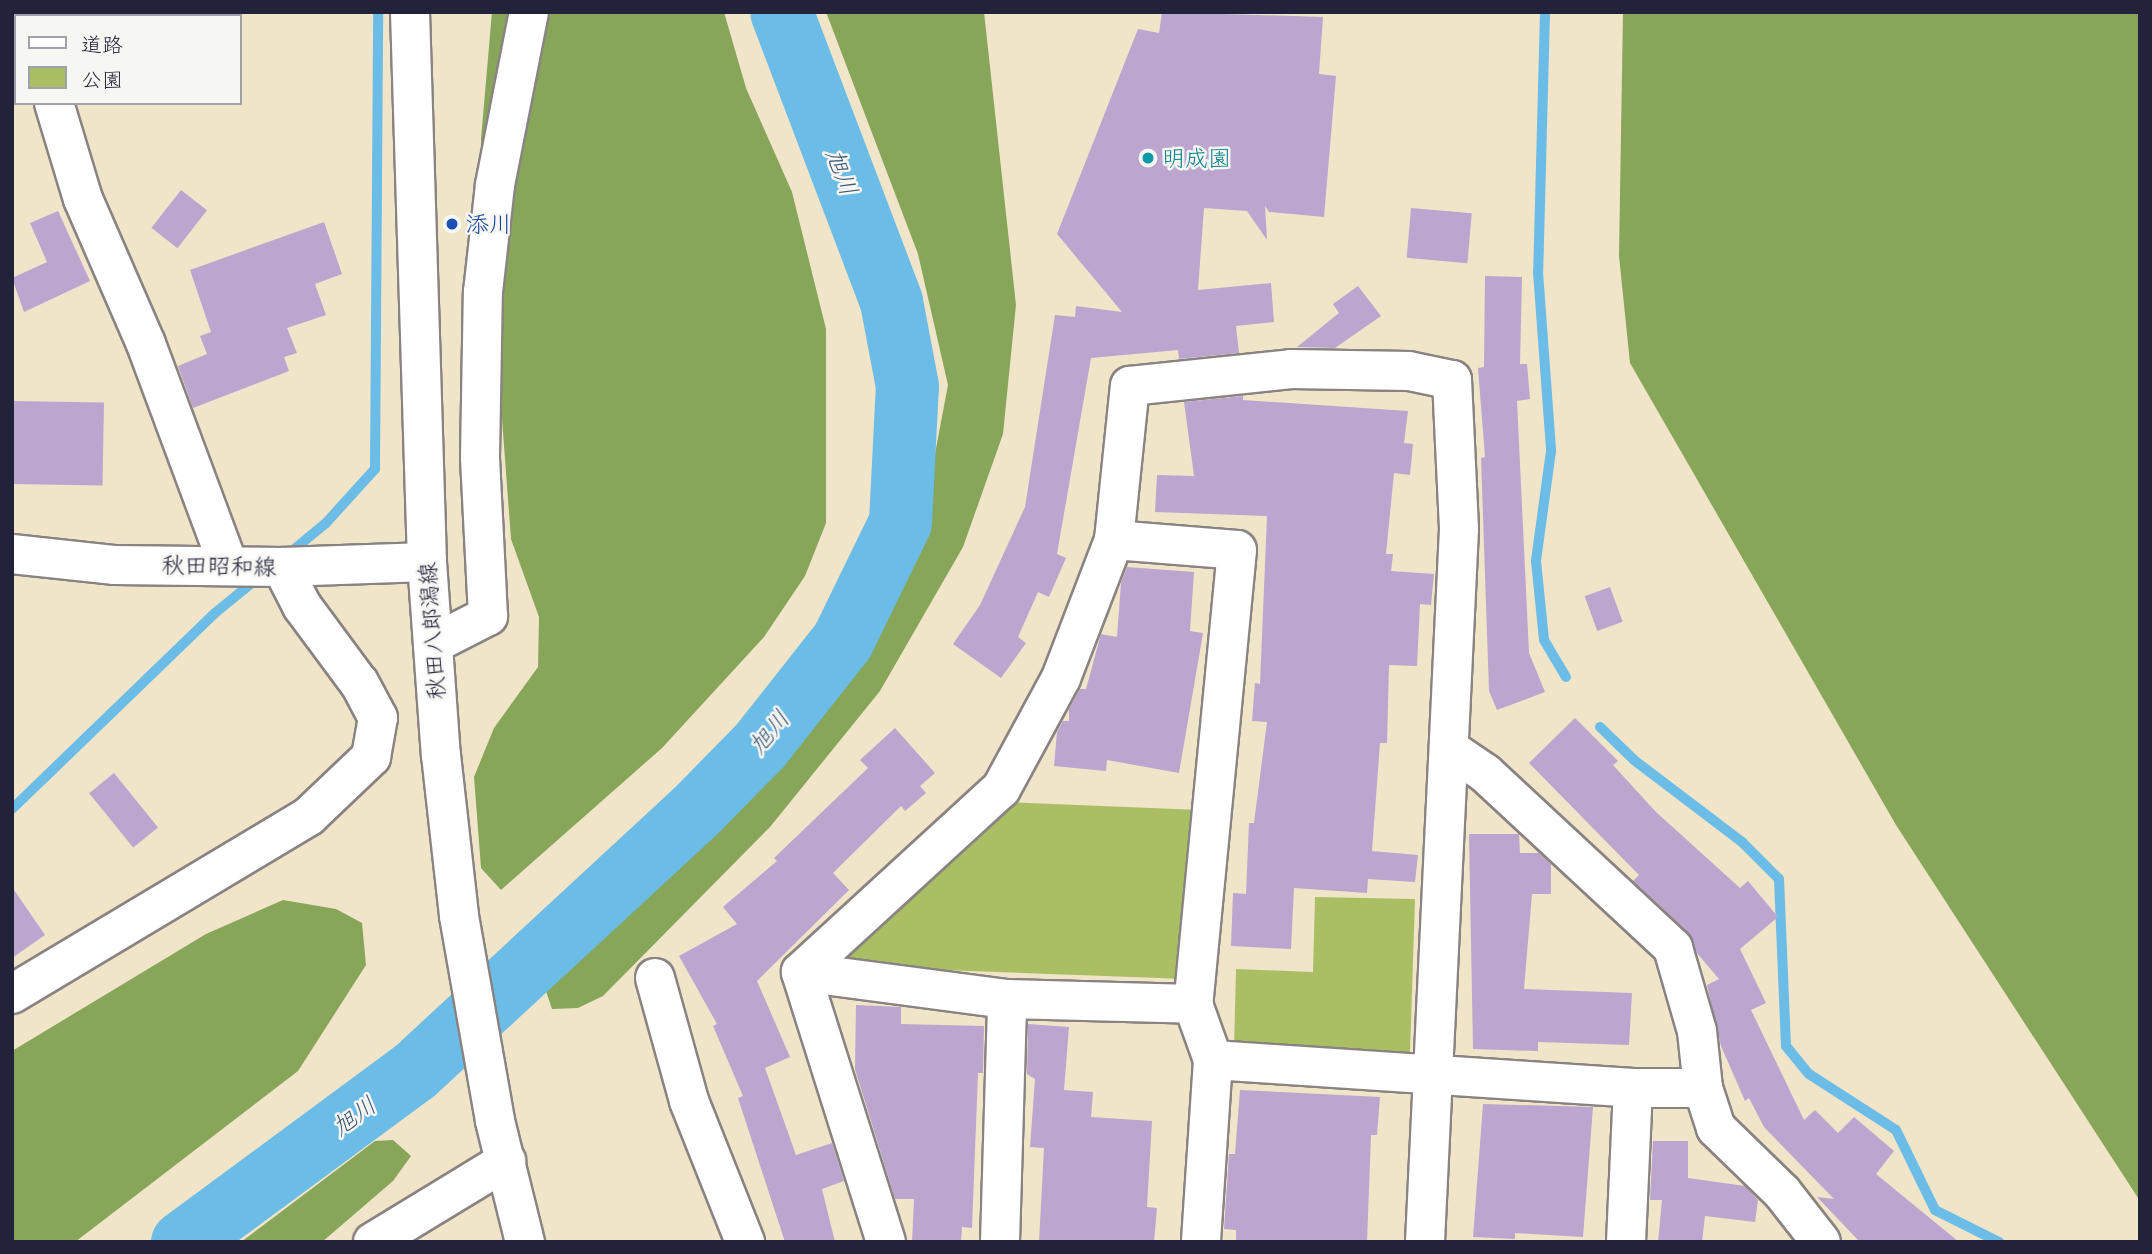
<!DOCTYPE html>
<html>
<head>
<meta charset="utf-8">
<style>
  body { margin:0 }
  #map { position:relative; width:2152px; height:1254px; overflow:hidden; background:#f0e4c9; font-family:Itim,"Klee One",sans-serif }
  div>[style] { position:absolute }
  .green>* { inset:0; background:#aabf63 }
  .forest>* { inset:0; background:#87a659 }
  .stream>* { height:10px; margin:-5px; padding:0 5px; transform-origin:5px; border-radius:5px; background:#6bbce6 }
  .river>* { height:63px; margin:-31.5px; padding:0 31.5px; transform-origin:31.5px; border-radius:31.5px; background:#6bbce6 }
  .building>* { inset:0; background:#bca6cf; transform-origin:0 0 }
  .roads { filter:drop-shadow(2px 0 #898382) drop-shadow(-2px 0 #898382) drop-shadow(0 2px #898382) drop-shadow(0 -2px #898382) }
  .minor>* { height:38px; margin:-19px; padding:0 19px; transform-origin:19px; border-radius:19px; background:#fff }
  .major>* { height:38px; margin:-19px; padding:0 19px; transform-origin:19px; border-radius:19px; background:#fff }
  .dots>* { width:19px; height:19px; translate:-50% -50%; box-sizing:border-box; border:4px solid #f6f6f2; border-radius:50% }
  span { translate:-50% -50%; white-space:nowrap; text-align:center; line-height:1.15; -webkit-text-stroke:5px #f6f6f2; paint-order:stroke }
  .culture-label { font-size:23px; color:#0d838f }
  .left { translate:0 -50%; text-align:left }
  .transit-label { font-size:23px; color:#164399 }
  .street-label { font-size:23px; color:#22223b }
  .water-label { font-size:24px; color:#3c5877; font-style:italic }
  .frame { position:absolute; inset:0; border:14px solid #22223b; pointer-events:none }
  .legend { position:absolute; left:14px; top:14px; width:228px; height:91px; box-sizing:border-box; background:#f6f6f2; border:2px solid #a1a1a9; margin:0; padding:9px 12px; list-style:none; font-size:21px; color:#22223b }
  .legend li { display:flex; align-items:center; gap:14px; height:35px }
  .legend b { width:35px; border:2px solid #a1a1a9 }
</style>
</head>
<body>
<div id="map">
  <div class="green">
    <i style="clip-path:polygon(1004px 802px,1200px 810px,1186px 979px,858px 967px,850px 957px,849px 938px)"></i>
    <i style="clip-path:polygon(1315px 897px,1415px 899px,1410px 1052px,1234px 1048px,1236px 969px,1313px 972px)"></i>
  </div>
  <div class="forest">
    <i style="clip-path:polygon(492px 12px,724px 12px,746px 88px,792px 192px,826px 329px,826px 523px,805px 576px,764px 637px,662px 748px,501px 890px,481px 868px,474px 777px,494px 728px,538px 667px,539px 617px,511px 539px,481px 139px)"></i>
    <i style="clip-path:polygon(826px 12px,984px 12px,1016px 305px,1003px 434px,963px 547px,880px 691px,770px 827px,603px 996px,578px 1008px,552px 1009px,546px 991px,750px 784px,859px 644px,921px 528px,948px 385px,918px 254px)"></i>
    <i style="clip-path:polygon(1623px 12px,2140px 12px,2140px 1201px,1896px 825px,1630px 363px,1619px 256px)"></i>
    <i style="clip-path:polygon(283px 900px,336px 909px,362px 923px,366px 965px,298px 1071px,75px 1242px,12px 1242px,12px 1051px,206px 934px)"></i>
    <i style="clip-path:polygon(393px 1140px,411px 1156px,393px 1181px,322px 1242px,241px 1242px,375px 1141px)"></i>
  </div>
  <div class="stream">
    <i style="left:1545px;top:12px;width:260px;rotate:91.5deg"></i>
    <i style="left:1538px;top:272px;width:179px;rotate:85.8deg"></i>
    <i style="left:1551px;top:451px;width:111px;rotate:97.8deg"></i>
    <i style="left:1536px;top:561px;width:79px;rotate:84.2deg"></i>
    <i style="left:1544px;top:640px;width:43px;rotate:59.3deg"></i>
    <i style="left:286px;top:556px;width:52px;rotate:-39.5deg"></i>
    <i style="left:326px;top:523px;width:73px;rotate:-47.8deg"></i>
    <i style="left:375px;top:469px;width:457px;rotate:-89.6deg"></i>
    <i style="left:1600px;top:727px;width:47px;rotate:44.1deg"></i>
    <i style="left:1634px;top:760px;width:136px;rotate:37.2deg"></i>
    <i style="left:1742px;top:842px;width:52px;rotate:45deg"></i>
    <i style="left:1779px;top:879px;width:167px;rotate:87.6deg"></i>
    <i style="left:1786px;top:1046px;width:36px;rotate:51deg"></i>
    <i style="left:1809px;top:1074px;width:103px;rotate:32.8deg"></i>
    <i style="left:1896px;top:1130px;width:89px;rotate:64deg"></i>
    <i style="left:1935px;top:1210px;width:72px;rotate:26.6deg"></i>
    <i style="left:12px;top:809px;width:282px;rotate:-44deg"></i>
    <i style="left:215px;top:613px;width:57px;rotate:-39.3deg"></i>
  </div>
  <div class="river">
    <i style="left:182px;top:1242px;width:287px;rotate:-36.4deg"></i>
    <i style="left:413px;top:1072px;width:390px;rotate:-42.8deg"></i>
    <i style="left:699px;top:807px;width:86px;rotate:-45.5deg"></i>
    <i style="left:759px;top:746px;width:134px;rotate:-51.7deg"></i>
    <i style="left:842px;top:641px;width:132px;rotate:-64deg"></i>
    <i style="left:900px;top:522px;width:136px;rotate:-87.1deg"></i>
    <i style="left:907px;top:386px;width:86px;rotate:-100.7deg"></i>
    <i style="left:891px;top:301px;width:309px;rotate:-110.8deg"></i>
  </div>
  <div class="building">
    <i style="clip-path:polygon(1162px 12px,1323px 17px,1319px 74px,1336px 76px,1324px 217px,1269px 212px,1265px 206px,1267px 240px,1247px 211px,1204px 208px,1198px 290px,1271px 283px,1274px 322px,1236px 326px,1239px 353px,1179px 359px,1178px 350px,1091px 358px,1057px 554px,1066px 558px,1049px 597px,1038px 592px,1018px 637px,1026px 643px,1001px 678px,953px 644px,980px 605px,1025px 507px,1055px 315px,1075px 317px,1076px 306px,1122px 312px,1057px 234px,1138px 29px,1159px 33px)"></i>
    <i style="left:181px;top:190px;width:33px;height:48px;rotate:38deg"></i>
    <i style="left:1411px;top:208px;width:61px;height:50px;rotate:5deg"></i>
    <i style="clip-path:polygon(58px 211px,90px 281px,24px 312px,12px 278px,47px 262px,30px 223px)"></i>
    <i style="clip-path:polygon(324px 222px,342px 274px,315px 284px,326px 315px,287px 328px,297px 353px,284px 357px,289px 371px,193px 408px,178px 366px,207px 354px,200px 336px,211px 332px,190px 270px)"></i>
    <i style="clip-path:polygon(1485px 276px,1522px 277px,1520px 364px,1527px 364px,1530px 399px,1517px 401px,1529px 653px,1545px 692px,1497px 710px,1489px 691px,1481px 458px,1485px 457px,1478px 368px,1484px 367px)"></i>
    <i style="clip-path:polygon(1358px 286px,1381px 316px,1335px 348px,1297px 347px,1339px 313px,1333px 304px)"></i>
    <i style="clip-path:polygon(1243px 396px,1243px 400px,1408px 411px,1404px 443px,1413px 444px,1410px 475px,1394px 473px,1386px 554px,1393px 554px,1391px 571px,1434px 574px,1431px 605px,1420px 604px,1417px 666px,1389px 665px,1387px 743px,1380px 743px,1372px 851px,1418px 855px,1415px 882px,1368px 879px,1367px 893px,1294px 888px,1291px 949px,1231px 946px,1233px 893px,1246px 894px,1249px 823px,1254px 823px,1267px 722px,1252px 721px,1255px 683px,1260px 684px,1267px 516px,1155px 512px,1157px 475px,1194px 476px,1184px 402px)"></i>
    <i style="left:12px;top:401px;width:92px;height:83px;rotate:1deg"></i>
    <i style="clip-path:polygon(1127px 567px,1194px 572px,1190px 631px,1203px 633px,1179px 773px,1107px 760px,1106px 771px,1054px 766px,1057px 732px,1063px 721px,1069px 721px,1069px 709px,1080px 689px,1086px 689px,1101px 634px,1117px 637px,1121px 583px)"></i>
    <i style="left:1610px;top:587px;width:37px;height:27px;rotate:70deg"></i>
    <i style="clip-path:polygon(1575px 718px,1618px 761px,1613px 765px,1656px 812px,1740px 888px,1748px 881px,1778px 917px,1740px 949px,1766px 1003px,1751px 1010px,1804px 1120px,1815px 1110px,1838px 1133px,1854px 1117px,1894px 1151px,1876px 1174px,1959px 1242px,1860px 1242px,1817px 1197px,1834px 1199px,1764px 1127px,1749px 1098px,1745px 1101px,1721px 1046px,1707px 985px,1719px 979px,1697px 953px,1688px 932px,1633px 881px,1639px 875px,1529px 763px)"></i>
    <i style="clip-path:polygon(895px 728px,935px 773px,920px 786px,926px 793px,905px 811px,901px 806px,833px 873px,849px 890px,757px 981px,790px 1057px,765px 1068px,796px 1155px,832px 1143px,844px 1181px,822px 1189px,835px 1242px,785px 1242px,738px 1098px,743px 1096px,713px 1026px,717px 1024px,679px 956px,737px 924px,723px 907px,777px 861px,774px 858px,868px 768px,860px 760px)"></i>
    <i style="left:114px;top:773px;width:70px;height:32px;rotate:51deg"></i>
    <i style="clip-path:polygon(1469px 834px,1519px 834px,1520px 853px,1539px 853px,1551px 864px,1551px 894px,1532px 894px,1524px 989px,1632px 993px,1629px 1045px,1538px 1042px,1538px 1051px,1473px 1049px)"></i>
    <i style="clip-path:polygon(12px 887px,45px 935px,12px 958px)"></i>
    <i style="clip-path:polygon(856px 1005px,901px 1007px,901px 1024px,984px 1026px,983px 1073px,978px 1073px,972px 1228px,962px 1227px,961px 1242px,912px 1242px,914px 1199px,895px 1199px,855px 1069px)"></i>
    <i style="clip-path:polygon(1028px 1024px,1069px 1027px,1064px 1090px,1093px 1092px,1091px 1117px,1152px 1121px,1147px 1207px,1157px 1208px,1154px 1242px,1039px 1242px,1044px 1148px,1030px 1147px,1035px 1079px,1027px 1074px)"></i>
    <i style="clip-path:polygon(1240px 1090px,1380px 1097px,1377px 1135px,1371px 1135px,1367px 1242px,1236px 1242px,1236px 1230px,1224px 1229px,1229px 1154px,1235px 1154px)"></i>
    <i style="clip-path:polygon(1483px 1104px,1593px 1107px,1583px 1237px,1515px 1233px,1515px 1239px,1473px 1237px)"></i>
    <i style="clip-path:polygon(1653px 1141px,1688px 1141px,1688px 1178px,1745px 1186px,1758px 1200px,1755px 1222px,1705px 1216px,1702px 1242px,1658px 1242px,1662px 1200px,1650px 1200px)"></i>
  </div>
  <div class="roads">
    <div class="minor">
      <i style="left:16px;top:16px;width:6px;rotate:-45deg"></i>
      <i style="left:99px;top:16px;width:8px;rotate:-30deg"></i>
      <i style="left:54px;top:103px;width:100px;rotate:73.2deg"></i>
      <i style="left:83px;top:199px;width:158px;rotate:66.5deg"></i>
      <i style="left:146px;top:344px;width:236px;rotate:69.6deg"></i>
      <i style="left:1114px;top:540px;width:123px;rotate:4.6deg"></i>
      <i style="left:1237px;top:550px;width:456px;rotate:95.5deg"></i>
      <i style="left:1193px;top:1004px;width:59px;rotate:70.3deg"></i>
      <i style="left:1213px;top:1060px;width:182px;rotate:93.8deg"></i>
      <i style="left:433px;top:644px;width:62px;rotate:-27deg"></i>
      <i style="left:488px;top:616px;width:159px;rotate:-92.9deg"></i>
      <i style="left:480px;top:457px;width:165px;rotate:-89deg"></i>
      <i style="left:483px;top:292px;width:108px;rotate:-83.6deg"></i>
      <i style="left:495px;top:185px;width:176px;rotate:-78.9deg"></i>
      <i style="left:1451px;top:750px;width:41px;rotate:34.1deg"></i>
      <i style="left:1485px;top:773px;width:257px;rotate:42.9deg"></i>
      <i style="left:1673px;top:948px;width:86px;rotate:73.9deg"></i>
      <i style="left:1697px;top:1031px;width:57px;rotate:84deg"></i>
      <i style="left:1703px;top:1088px;width:42px;rotate:72deg"></i>
      <i style="left:1716px;top:1128px;width:92px;rotate:44.1deg"></i>
      <i style="left:1782px;top:1192px;width:63px;rotate:52deg"></i>
      <i style="left:801px;top:972px;width:208px;rotate:7.5deg"></i>
      <i style="left:1007px;top:999px;width:186px;rotate:1.5deg"></i>
      <i style="left:655px;top:978px;width:128px;rotate:74.5deg"></i>
      <i style="left:689px;top:1101px;width:152px;rotate:68.3deg"></i>
      <i style="left:12px;top:994px;width:346px;rotate:-30.9deg"></i>
      <i style="left:309px;top:816px;width:86px;rotate:-43.6deg"></i>
      <i style="left:371px;top:757px;width:40px;rotate:-80deg"></i>
      <i style="left:378px;top:718px;width:40px;rotate:-118deg"></i>
      <i style="left:359px;top:683px;width:96px;rotate:-126.5deg"></i>
      <i style="left:302px;top:606px;width:44px;rotate:-117.1deg"></i>
      <i style="left:1213px;top:1060px;width:421px;rotate:3.8deg"></i>
      <i style="left:1633px;top:1088px;width:70px"></i>
      <i style="left:373px;top:1242px;width:156px;rotate:-31.3deg"></i>
      <i style="left:886px;top:1242px;width:283px;rotate:-107.5deg"></i>
      <i style="left:801px;top:972px;width:271px;rotate:-42.5deg"></i>
      <i style="left:1001px;top:789px;width:126px;rotate:-61.6deg"></i>
      <i style="left:1061px;top:678px;width:148px;rotate:-69deg"></i>
      <i style="left:1114px;top:540px;width:155px;rotate:-84.1deg"></i>
      <i style="left:1130px;top:386px;width:162px;rotate:-6deg"></i>
      <i style="left:1291px;top:369px;width:118px;rotate:1deg"></i>
      <i style="left:1409px;top:371px;width:44px;rotate:11.8deg"></i>
      <i style="left:1452px;top:380px;width:149px;rotate:87.3deg"></i>
      <i style="left:1459px;top:529px;width:714px;rotate:92.73deg"></i>
      <i style="left:1000px;top:1242px;width:243px;rotate:-88.3deg"></i>
      <i style="left:1626px;top:1242px;width:154px;rotate:-87.4deg"></i>
    </div>
    <div class="major">
      <i style="left:410px;top:12px;width:550px;rotate:88.23deg"></i>
      <i style="left:427px;top:562px;width:194px;rotate:85.9deg"></i>
      <i style="left:441px;top:755px;width:162px;rotate:83.6deg"></i>
      <i style="left:459px;top:916px;width:208px;rotate:80deg"></i>
      <i style="left:495px;top:1121px;width:125px;rotate:76.1deg"></i>
      <i style="left:12px;top:554px;width:104px;rotate:6.1deg"></i>
      <i style="left:115px;top:565px;width:167px;rotate:0.7deg"></i>
      <i style="left:282px;top:567px;width:145px;rotate:-2deg"></i>
    </div>
  </div>
  <div class="dots">
    <i style="left:1148px;top:158px;background:#0f9aa8"></i>
    <i style="left:452px;top:224px;background:#1a4fb4"></i>
  </div>
  <div class="culture-label">
    <span class="left" style="left:1162px;top:158px">明成園</span>
  </div>
  <div class="transit-label">
    <span class="left" style="left:466px;top:224px">添川</span>
  </div>
  <div class="street-label">
    <span style="left:219px;top:566px;rotate:1deg">秋田昭和線</span>
    <span style="left:432px;top:631px;rotate:-94deg">秋田八郎潟線</span>
  </div>
  <div class="water-label">
    <span style="left:842px;top:172px;rotate:69deg">旭川</span>
    <span style="left:769px;top:732px;rotate:-50deg">旭川</span>
    <span style="left:354px;top:1116px;rotate:-36deg">旭川</span>
  </div>
  <div class="frame"></div>
  <ul class="legend">
  <li><b style="height:9px;background:#fff"></b>道路</li>
  <li><b style="height:19px;background:#aabf63"></b>公園</li>
  </ul>
</div>
</body>
</html>
